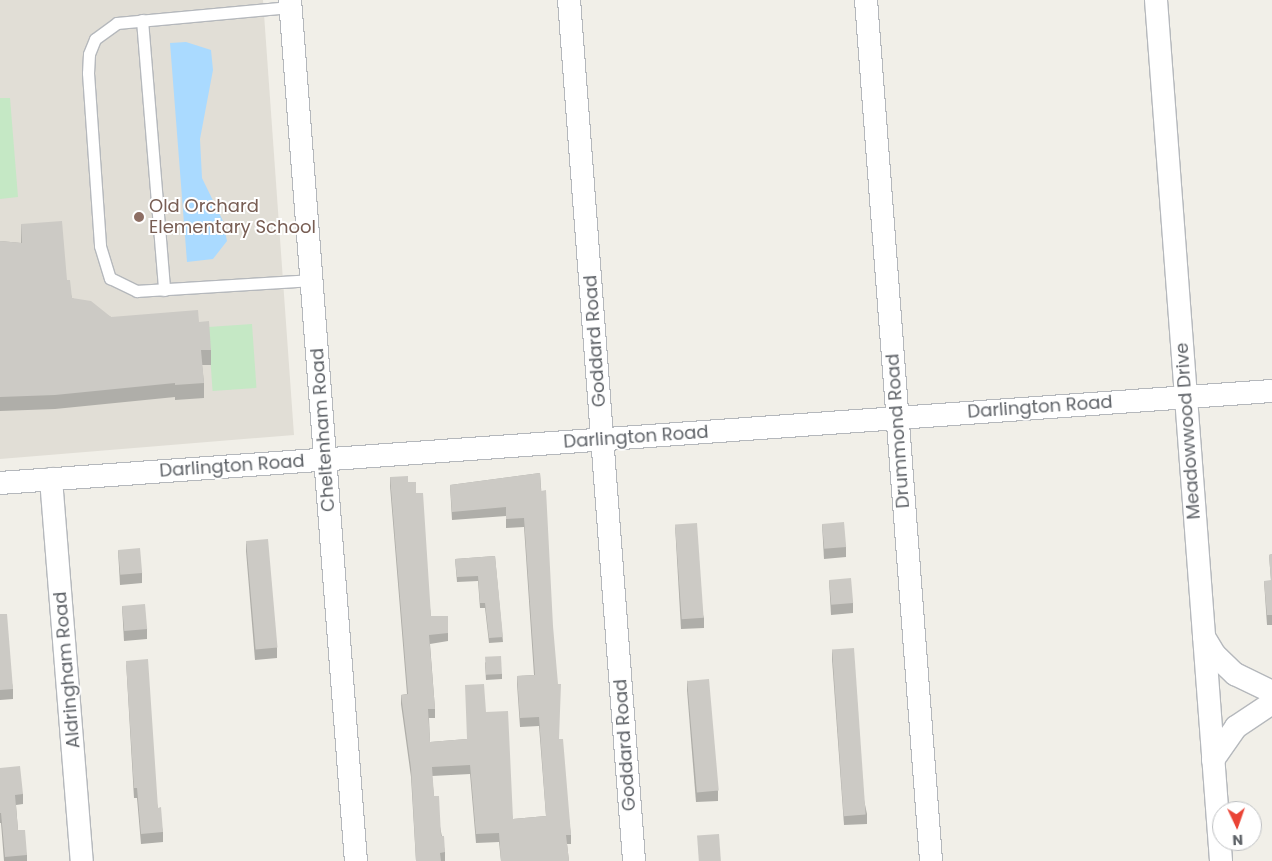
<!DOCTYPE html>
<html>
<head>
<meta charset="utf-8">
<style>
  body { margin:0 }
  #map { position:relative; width:1272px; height:861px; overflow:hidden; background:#f1efe8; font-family:Poppins,sans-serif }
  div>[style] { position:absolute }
  .education>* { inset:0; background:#e1ded6 }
  .green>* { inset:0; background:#c5e8c5; transform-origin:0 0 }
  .water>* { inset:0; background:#aadaff }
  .roads { filter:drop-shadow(1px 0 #b5b8bc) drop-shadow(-1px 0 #b5b8bc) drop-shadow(0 1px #b5b8bc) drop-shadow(0 -1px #b5b8bc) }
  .service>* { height:11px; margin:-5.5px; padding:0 5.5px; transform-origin:5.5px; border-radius:5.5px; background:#fff }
  .minor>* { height:22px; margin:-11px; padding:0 11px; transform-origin:11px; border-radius:11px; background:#fff }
  .wall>* { inset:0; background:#afaea9 }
  .building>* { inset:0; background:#cccac5; transform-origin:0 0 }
  .dots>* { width:14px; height:14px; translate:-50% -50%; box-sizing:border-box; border:2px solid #fff; border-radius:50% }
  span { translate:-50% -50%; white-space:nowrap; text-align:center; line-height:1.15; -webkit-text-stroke:4px #fff; paint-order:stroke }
  .education-label { font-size:18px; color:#785e54 }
  .left { translate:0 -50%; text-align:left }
  .street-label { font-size:18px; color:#5f6368 }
  .north { position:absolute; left:1212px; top:801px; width:50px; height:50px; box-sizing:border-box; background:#fff; border:1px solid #bfc1c3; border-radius:50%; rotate:177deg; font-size:14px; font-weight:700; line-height:20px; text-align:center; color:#5f6368 }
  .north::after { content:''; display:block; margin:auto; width:18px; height:22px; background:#ea4335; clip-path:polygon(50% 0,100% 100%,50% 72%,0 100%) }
</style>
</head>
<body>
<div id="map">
  <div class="education">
    <i style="clip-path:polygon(0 0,263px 0,294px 435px,0 459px)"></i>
  </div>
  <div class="green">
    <i style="clip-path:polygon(0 98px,10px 98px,18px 197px,0 199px)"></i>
    <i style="left:252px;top:324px;width:64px;height:44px;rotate:86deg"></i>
  </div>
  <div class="water">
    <i style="clip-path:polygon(186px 42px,211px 50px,213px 70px,200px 139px,202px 178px,223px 221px,227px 241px,213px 259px,187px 262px,170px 43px)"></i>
  </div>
  <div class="roads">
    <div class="service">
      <i style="left:290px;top:7px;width:174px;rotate:174.7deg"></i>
      <i style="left:117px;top:23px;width:27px;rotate:144deg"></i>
      <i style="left:95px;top:39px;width:16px;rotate:112deg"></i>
      <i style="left:89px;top:54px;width:19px;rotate:93deg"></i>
      <i style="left:88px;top:73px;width:173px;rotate:86deg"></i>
      <i style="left:100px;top:246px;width:34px;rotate:73deg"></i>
      <i style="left:110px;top:278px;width:30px;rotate:26deg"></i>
      <i style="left:137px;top:291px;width:175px;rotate:-3.6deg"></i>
      <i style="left:142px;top:20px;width:271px;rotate:85.3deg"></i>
    </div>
    <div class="minor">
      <i style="left:290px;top:0;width:864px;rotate:85.62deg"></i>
      <i style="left:569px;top:0;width:863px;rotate:85.68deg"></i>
      <i style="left:866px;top:0;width:863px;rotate:85.68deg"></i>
      <i style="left:1156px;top:0;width:863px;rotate:85.68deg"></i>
      <i style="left:51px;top:479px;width:383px;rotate:85.4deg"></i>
      <i style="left:0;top:483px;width:1275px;rotate:-4.14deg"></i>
      <i style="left:1204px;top:637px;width:21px;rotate:59deg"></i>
      <i style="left:1215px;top:655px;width:28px;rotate:44deg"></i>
      <i style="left:1235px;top:674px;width:41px;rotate:25.9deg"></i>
      <i style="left:1213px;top:760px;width:40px;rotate:-55.1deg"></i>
      <i style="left:1236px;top:727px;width:43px;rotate:-33.7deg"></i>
    </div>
  </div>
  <div class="wall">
    <i style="clip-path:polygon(21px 224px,67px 280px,72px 298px,111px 317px,199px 322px,211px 350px,211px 365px,202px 365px,204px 383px,204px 398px,175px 400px,175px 397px,55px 409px,0 411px,0 241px,21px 243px)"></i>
    <i style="clip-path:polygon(540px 473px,559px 739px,571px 835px,571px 844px,567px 844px,569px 861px,501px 861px,499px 842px,476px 843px,470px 774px,432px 776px,434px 796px,445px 852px,445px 861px,416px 861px,411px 777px,401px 704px,401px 695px,407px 694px,390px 486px,390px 477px,408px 482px,416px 493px,431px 616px,448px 633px,448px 641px,430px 644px,435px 709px,435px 718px,429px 718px,430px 742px,467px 739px,486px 712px,513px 819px,546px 816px,539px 726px,520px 727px,517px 684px,517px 676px,534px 675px,524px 527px,506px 528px,506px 516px,452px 520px,450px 485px)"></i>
    <i style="clip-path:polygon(822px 524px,846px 547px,846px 557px,824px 559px)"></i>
    <i style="clip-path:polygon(675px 525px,704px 618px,704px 628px,681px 629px)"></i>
    <i style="clip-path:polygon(246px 541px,277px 648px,277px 658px,255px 660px,246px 551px)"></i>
    <i style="clip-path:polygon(118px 550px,142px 573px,142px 583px,120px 585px)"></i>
    <i style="clip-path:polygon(1272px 554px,1272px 625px,1267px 625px,1264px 581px,1271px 581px,1269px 555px)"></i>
    <i style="clip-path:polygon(495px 556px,503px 642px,489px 643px,485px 608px,480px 608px,478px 581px,457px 582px,455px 559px)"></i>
    <i style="clip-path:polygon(829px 580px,853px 603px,853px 613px,831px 615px)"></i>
    <i style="clip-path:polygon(122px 606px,147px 629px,147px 639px,124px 641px)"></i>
    <i style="clip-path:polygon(0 614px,13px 689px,13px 699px,0 700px)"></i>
    <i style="clip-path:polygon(832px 649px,867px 814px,867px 824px,844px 825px,832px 659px)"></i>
    <i style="clip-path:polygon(126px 661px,158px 808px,163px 832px,163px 842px,141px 844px,137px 798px,134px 798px)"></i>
    <i style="clip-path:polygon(485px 662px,502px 674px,502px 679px,486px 680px)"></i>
    <i style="clip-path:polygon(687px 680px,718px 791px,718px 801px,696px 802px,687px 690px)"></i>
    <i style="clip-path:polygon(0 768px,23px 794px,23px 804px,16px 805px,18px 830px,27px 855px,27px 861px,4px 861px,1px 823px,0 823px)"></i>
  </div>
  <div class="building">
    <i style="clip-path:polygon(62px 221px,67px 280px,70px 280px,72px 298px,91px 301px,111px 317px,198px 310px,199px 322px,209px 321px,211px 350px,201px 350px,204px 383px,175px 385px,175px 383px,55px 395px,0 397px,0 241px,22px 243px,21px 224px)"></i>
    <i style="clip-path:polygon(540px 473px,541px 491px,546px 490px,553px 626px,558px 684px,561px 684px,559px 739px,563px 739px,571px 835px,566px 835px,569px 861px,501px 861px,499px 833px,476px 834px,470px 765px,432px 767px,434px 796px,439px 796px,441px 836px,444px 836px,445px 852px,440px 853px,441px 861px,416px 861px,411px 768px,401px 695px,408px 694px,390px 477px,408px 476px,408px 482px,416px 482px,416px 493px,423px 493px,431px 616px,448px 616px,448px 633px,429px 635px,435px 709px,428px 709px,430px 742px,467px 739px,465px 685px,484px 684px,486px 712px,508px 711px,513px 819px,546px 816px,539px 717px,520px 718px,517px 676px,535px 675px,524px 518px,506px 519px,506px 507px,452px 512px,450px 485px)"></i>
    <i style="left:844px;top:522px;width:25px;height:22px;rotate:85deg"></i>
    <i style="left:697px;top:523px;width:95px;height:22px;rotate:86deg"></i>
    <i style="left:268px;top:539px;width:109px;height:22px;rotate:85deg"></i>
    <i style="left:140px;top:548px;width:25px;height:22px;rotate:85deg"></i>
    <i style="clip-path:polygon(1272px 554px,1272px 615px,1267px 615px,1264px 581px,1271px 580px,1269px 555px)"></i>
    <i style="clip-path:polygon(495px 556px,503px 637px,489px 638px,485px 603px,480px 603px,478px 576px,457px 577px,455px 559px)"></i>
    <i style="left:851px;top:578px;width:25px;height:22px;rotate:85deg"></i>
    <i style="left:145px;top:604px;width:25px;height:23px;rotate:85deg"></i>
    <i style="clip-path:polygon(0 614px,7px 614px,13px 689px,0 690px)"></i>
    <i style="left:854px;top:648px;width:167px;height:22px;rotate:86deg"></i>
    <i style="left:501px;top:656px;width:18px;height:16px;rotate:87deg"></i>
    <i style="clip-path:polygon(148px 659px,158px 808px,161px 807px,163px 832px,141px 834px,137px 788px,134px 788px,126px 661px)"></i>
    <i style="left:709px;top:679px;width:112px;height:22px;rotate:85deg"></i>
    <i style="clip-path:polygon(20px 766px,23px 794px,15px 795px,18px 830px,25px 830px,27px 855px,5px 857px,1px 813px,0 813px,0 768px)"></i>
    <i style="left:719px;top:834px;width:27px;height:22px;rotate:86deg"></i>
  </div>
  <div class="dots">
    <i style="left:139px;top:217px;background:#8d6e63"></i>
  </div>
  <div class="education-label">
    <span class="left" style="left:149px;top:217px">Old Orchard<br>Elementary School</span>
  </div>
  <div class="street-label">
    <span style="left:595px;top:341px;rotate:-94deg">Goddard Road</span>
    <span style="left:1040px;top:407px;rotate:-4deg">Darlington Road</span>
    <span style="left:323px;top:430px;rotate:-94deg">Cheltenham Road</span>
    <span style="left:898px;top:431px;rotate:-94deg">Drummond Road</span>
    <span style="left:1188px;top:431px;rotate:-94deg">Meadowwood Drive</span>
    <span style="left:636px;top:437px;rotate:-4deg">Darlington Road</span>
    <span style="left:232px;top:466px;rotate:-4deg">Darlington Road</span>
    <span style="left:67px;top:670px;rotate:-95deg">Aldringham Road</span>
    <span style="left:625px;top:745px;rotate:-94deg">Goddard Road</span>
  </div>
  <div class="north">N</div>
</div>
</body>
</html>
